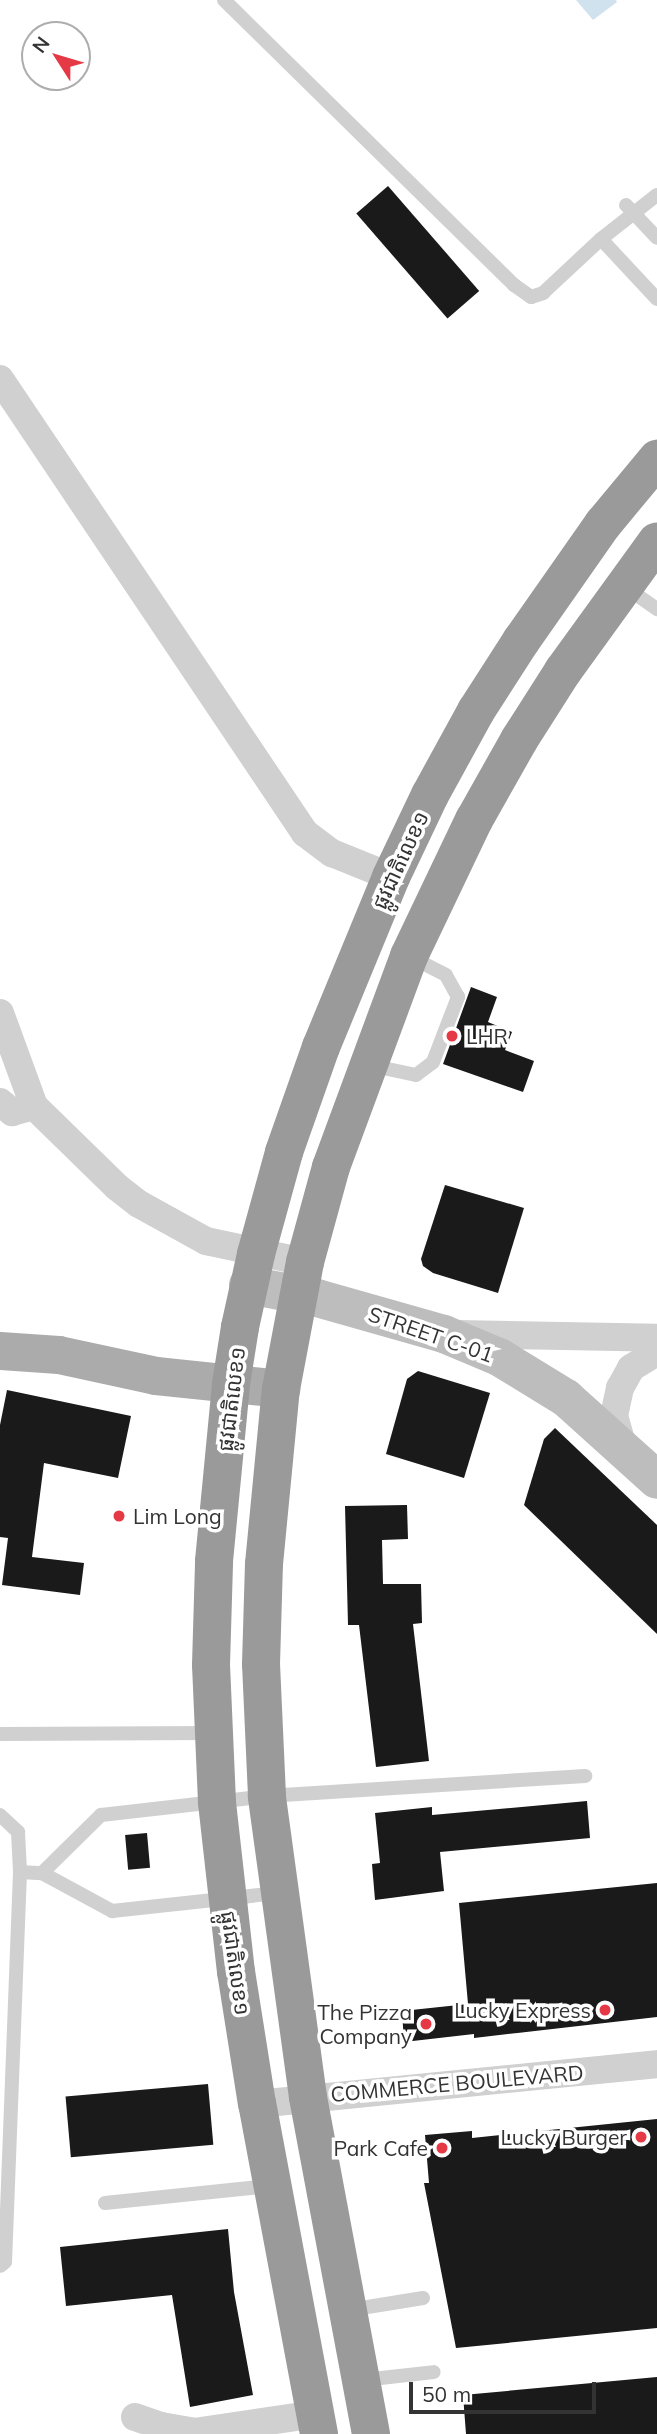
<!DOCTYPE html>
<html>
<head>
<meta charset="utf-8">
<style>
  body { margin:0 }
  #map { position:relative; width:657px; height:2434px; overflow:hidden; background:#fff; font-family:Mulish,"Noto Sans Khmer",sans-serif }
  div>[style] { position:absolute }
  .water>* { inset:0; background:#cfe2ee }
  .building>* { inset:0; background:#1a1a1a; transform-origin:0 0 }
  .lane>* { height:14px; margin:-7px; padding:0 7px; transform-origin:7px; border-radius:7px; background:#d0d0d0 }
  .street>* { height:28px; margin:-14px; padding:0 14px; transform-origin:14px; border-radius:14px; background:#d0d0d0 }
  .secondary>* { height:38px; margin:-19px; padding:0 19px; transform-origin:19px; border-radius:19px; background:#bdbdbd }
  .primary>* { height:38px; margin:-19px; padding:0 19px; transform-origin:19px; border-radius:19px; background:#ababab }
  .highway>* { height:38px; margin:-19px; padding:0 19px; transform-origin:19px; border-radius:19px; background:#9a9a9a }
  .dots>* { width:19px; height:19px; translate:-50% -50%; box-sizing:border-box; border:4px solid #fff; border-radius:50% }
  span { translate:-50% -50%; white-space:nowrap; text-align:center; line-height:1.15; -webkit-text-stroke:7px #fff; paint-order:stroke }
  .street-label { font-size:21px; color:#333 }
  .poi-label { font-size:21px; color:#333 }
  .left { translate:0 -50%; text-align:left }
  .right { translate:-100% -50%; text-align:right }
  .north { position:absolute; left:21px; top:21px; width:70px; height:70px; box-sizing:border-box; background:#fff; border:2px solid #adadad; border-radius:50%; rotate:307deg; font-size:19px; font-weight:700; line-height:28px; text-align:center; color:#333 }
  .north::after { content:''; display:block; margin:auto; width:24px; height:32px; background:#e63946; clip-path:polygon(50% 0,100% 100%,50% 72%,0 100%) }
  .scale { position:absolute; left:409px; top:2382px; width:187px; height:32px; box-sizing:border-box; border:4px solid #333; border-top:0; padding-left:9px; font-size:21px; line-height:24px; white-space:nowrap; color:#333; -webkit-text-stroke:5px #fff; paint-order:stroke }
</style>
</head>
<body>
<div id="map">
  <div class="water">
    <i style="clip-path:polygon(576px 0,616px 0,617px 2px,593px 20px)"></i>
  </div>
  <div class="building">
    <i style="left:388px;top:186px;width:139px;height:42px;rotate:49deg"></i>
    <i style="clip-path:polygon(471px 987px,497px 997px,488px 1022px,512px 1032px,505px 1050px,534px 1061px,523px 1092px,443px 1064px)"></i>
    <i style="clip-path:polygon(445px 1185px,524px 1208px,498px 1293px,433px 1273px,423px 1266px,421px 1259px)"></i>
    <i style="clip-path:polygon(418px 1371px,490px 1393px,464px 1478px,386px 1454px,407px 1379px)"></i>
    <i style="clip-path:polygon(7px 1390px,131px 1416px,118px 1478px,44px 1463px,32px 1557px,84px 1563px,80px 1595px,2px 1585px,8px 1538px,0 1537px,0 1425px)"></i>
    <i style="clip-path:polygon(555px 1428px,657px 1525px,657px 1634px,524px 1505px,544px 1439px)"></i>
    <i style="clip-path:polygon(407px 1505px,408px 1539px,382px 1540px,383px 1584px,421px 1584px,422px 1623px,413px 1624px,429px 1761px,376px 1767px,359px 1625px,348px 1625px,345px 1506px)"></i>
    <i style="clip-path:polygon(587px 1801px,590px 1838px,440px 1852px,444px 1891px,375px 1900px,372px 1864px,380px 1863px,375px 1813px,432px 1807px,432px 1815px)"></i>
    <i style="left:147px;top:1833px;width:35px;height:22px;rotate:85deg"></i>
    <i style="clip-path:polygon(657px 1883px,657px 2017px,474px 2038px,474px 2034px,404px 2042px,402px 2011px,468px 2004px,459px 1903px)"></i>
    <i style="left:208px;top:2084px;width:61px;height:143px;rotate:85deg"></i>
    <i style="clip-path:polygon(657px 2119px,657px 2328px,456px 2348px,424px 2183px,429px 2183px,425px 2135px,472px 2131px,472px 2138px)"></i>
    <i style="clip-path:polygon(228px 2229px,234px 2292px,253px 2395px,190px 2407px,172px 2295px,66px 2306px,60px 2247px)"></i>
    <i style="clip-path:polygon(657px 2377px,657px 2434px,466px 2434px,463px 2395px)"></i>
  </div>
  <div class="lane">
    <i style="left:224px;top:0;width:407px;rotate:44.5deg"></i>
    <i style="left:514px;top:285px;width:21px;rotate:35deg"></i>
    <i style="left:531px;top:297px;width:13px;rotate:-18deg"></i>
    <i style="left:543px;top:293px;width:79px;rotate:-43deg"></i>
    <i style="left:601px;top:239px;width:71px;rotate:-38.2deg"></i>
    <i style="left:626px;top:205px;width:45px;rotate:46.8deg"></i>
    <i style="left:601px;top:239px;width:82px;rotate:47deg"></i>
    <i style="left:627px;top:588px;width:37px;rotate:35deg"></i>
    <i style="left:369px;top:1065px;width:48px;rotate:12deg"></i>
    <i style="left:416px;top:1075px;width:21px;rotate:-37deg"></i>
    <i style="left:433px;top:1062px;width:70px;rotate:-69deg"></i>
    <i style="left:458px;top:997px;width:25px;rotate:-119deg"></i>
    <i style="left:446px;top:975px;width:39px;rotate:-153deg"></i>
    <i style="left:0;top:1734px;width:212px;rotate:-0.3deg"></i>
    <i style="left:0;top:1815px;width:25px;rotate:43deg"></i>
    <i style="left:18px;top:1832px;width:40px;rotate:87.1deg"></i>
    <i style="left:20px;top:1872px;width:390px;rotate:92.2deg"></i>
    <i style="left:5px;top:2262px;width:6px;rotate:141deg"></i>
    <i style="left:20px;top:1872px;width:22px;rotate:3deg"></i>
    <i style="left:42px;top:1873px;width:80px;rotate:28.5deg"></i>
    <i style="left:112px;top:1911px;width:167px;rotate:-6.2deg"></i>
    <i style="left:42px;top:1873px;width:83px;rotate:-44.5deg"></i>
    <i style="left:101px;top:1815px;width:167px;rotate:-6.5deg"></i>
    <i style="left:267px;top:1796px;width:319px;rotate:-3.6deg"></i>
    <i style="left:105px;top:2203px;width:166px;rotate:-5.9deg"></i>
    <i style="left:349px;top:2310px;width:75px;rotate:-9.2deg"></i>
    <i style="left:363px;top:2380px;width:71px;rotate:-6.4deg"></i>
  </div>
  <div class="street">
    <i style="left:0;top:379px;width:547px;rotate:56.11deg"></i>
    <i style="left:305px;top:833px;width:34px;rotate:37deg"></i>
    <i style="left:332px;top:853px;width:64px;rotate:22.1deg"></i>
    <i style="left:0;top:1013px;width:99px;rotate:69.9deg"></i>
    <i style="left:34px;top:1106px;width:116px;rotate:44.3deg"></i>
    <i style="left:117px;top:1187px;width:28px;rotate:38deg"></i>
    <i style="left:139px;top:1204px;width:77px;rotate:28.9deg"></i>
    <i style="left:206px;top:1241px;width:101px;rotate:12deg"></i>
    <i style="left:0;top:1102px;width:16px;rotate:40deg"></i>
    <i style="left:12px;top:1112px;width:23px;rotate:-15deg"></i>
    <i style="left:457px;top:1334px;width:200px;rotate:1.1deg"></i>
    <i style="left:623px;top:1447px;width:32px;rotate:-106deg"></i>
    <i style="left:614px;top:1416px;width:29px;rotate:-78deg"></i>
    <i style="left:620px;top:1388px;width:23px;rotate:-61deg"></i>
    <i style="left:631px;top:1368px;width:31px;rotate:-32deg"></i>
    <i style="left:257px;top:2104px;width:402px;rotate:-5.7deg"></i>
    <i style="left:135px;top:2417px;width:28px;rotate:19deg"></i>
    <i style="left:161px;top:2426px;width:34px;rotate:10deg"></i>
    <i style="left:194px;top:2432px;width:123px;rotate:-8.4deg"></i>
  </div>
  <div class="secondary">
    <i style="left:248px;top:1285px;width:70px;rotate:10.7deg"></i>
    <i style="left:317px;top:1298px;width:132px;rotate:15.8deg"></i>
    <i style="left:444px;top:1334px;width:60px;rotate:22.7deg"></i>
    <i style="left:499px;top:1357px;width:79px;rotate:31.5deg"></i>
    <i style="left:566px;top:1398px;width:122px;rotate:42deg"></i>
  </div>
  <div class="primary">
    <i style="left:0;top:1351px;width:59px;rotate:3.9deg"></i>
    <i style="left:59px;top:1355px;width:99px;rotate:12.2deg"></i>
    <i style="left:156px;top:1376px;width:126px;rotate:5.9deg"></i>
  </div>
  <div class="highway">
    <i style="left:319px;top:2434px;width:336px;rotate:-100.6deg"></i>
    <i style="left:257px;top:2104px;width:134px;rotate:-99deg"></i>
    <i style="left:236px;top:1972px;width:171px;rotate:-96.4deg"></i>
    <i style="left:217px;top:1802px;width:137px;rotate:-92.5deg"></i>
    <i style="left:211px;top:1665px;width:104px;rotate:-88.3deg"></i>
    <i style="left:214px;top:1561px;width:178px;rotate:-84.5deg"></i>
    <i style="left:231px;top:1384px;width:58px;rotate:-81deg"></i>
    <i style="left:240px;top:1327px;width:75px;rotate:-77.6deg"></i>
    <i style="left:256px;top:1254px;width:106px;rotate:-74.6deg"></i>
    <i style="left:284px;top:1152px;width:111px;rotate:-70.6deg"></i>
    <i style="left:321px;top:1047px;width:184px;rotate:-67.6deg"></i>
    <i style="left:391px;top:877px;width:91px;rotate:-64.6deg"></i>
    <i style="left:430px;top:795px;width:96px;rotate:-61.3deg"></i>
    <i style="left:476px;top:711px;width:83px;rotate:-57.3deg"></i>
    <i style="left:521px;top:641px;width:143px;rotate:-55deg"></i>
    <i style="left:603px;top:524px;width:85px;rotate:-50.3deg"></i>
    <i style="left:371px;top:2434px;width:343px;rotate:-100.6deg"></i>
    <i style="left:308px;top:2097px;width:304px;rotate:-97.8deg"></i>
    <i style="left:267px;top:1796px;width:132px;rotate:-92.6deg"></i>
    <i style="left:261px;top:1664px;width:100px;rotate:-88.3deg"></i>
    <i style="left:264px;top:1564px;width:176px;rotate:-84.5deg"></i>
    <i style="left:281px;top:1389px;width:129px;rotate:-79.3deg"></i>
    <i style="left:305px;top:1262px;width:98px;rotate:-74.7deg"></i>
    <i style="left:331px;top:1167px;width:225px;rotate:-69.7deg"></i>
    <i style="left:409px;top:956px;width:151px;rotate:-64.5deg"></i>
    <i style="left:474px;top:820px;width:92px;rotate:-60.6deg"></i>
    <i style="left:519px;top:740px;width:82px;rotate:-57.5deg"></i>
    <i style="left:563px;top:671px;width:160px;rotate:-54.1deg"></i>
  </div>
  <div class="dots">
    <i style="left:452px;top:1036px;background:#e63946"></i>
    <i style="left:119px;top:1516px;background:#e63946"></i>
    <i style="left:605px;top:2010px;background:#e63946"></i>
    <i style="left:426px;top:2024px;background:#e63946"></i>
    <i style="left:641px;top:2137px;background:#e63946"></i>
    <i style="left:442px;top:2148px;background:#e63946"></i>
  </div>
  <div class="street-label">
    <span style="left:400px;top:860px;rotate:-65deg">ផ្លូវជាតិលេខ១</span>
    <span style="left:431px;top:1334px;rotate:19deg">STREET C-01</span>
    <span style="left:231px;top:1399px;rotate:-83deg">ផ្លូវជាតិលេខ១</span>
    <span style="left:236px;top:1963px;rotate:82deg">ផ្លូវជាតិលេខ១</span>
    <span style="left:457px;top:2083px;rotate:-5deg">COMMERCE BOULEVARD</span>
  </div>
  <div class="poi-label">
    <span class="left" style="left:466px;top:1036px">LHR</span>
    <span class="left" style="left:133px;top:1516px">Lim Long</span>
    <span class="right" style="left:591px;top:2010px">Lucky Express</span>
    <span class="right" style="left:412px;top:2024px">The Pizza<br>Company</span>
    <span class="right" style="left:627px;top:2137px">Lucky Burger</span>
    <span class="right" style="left:428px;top:2148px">Park Cafe</span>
  </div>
  <div class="north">N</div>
  <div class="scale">50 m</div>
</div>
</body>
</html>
